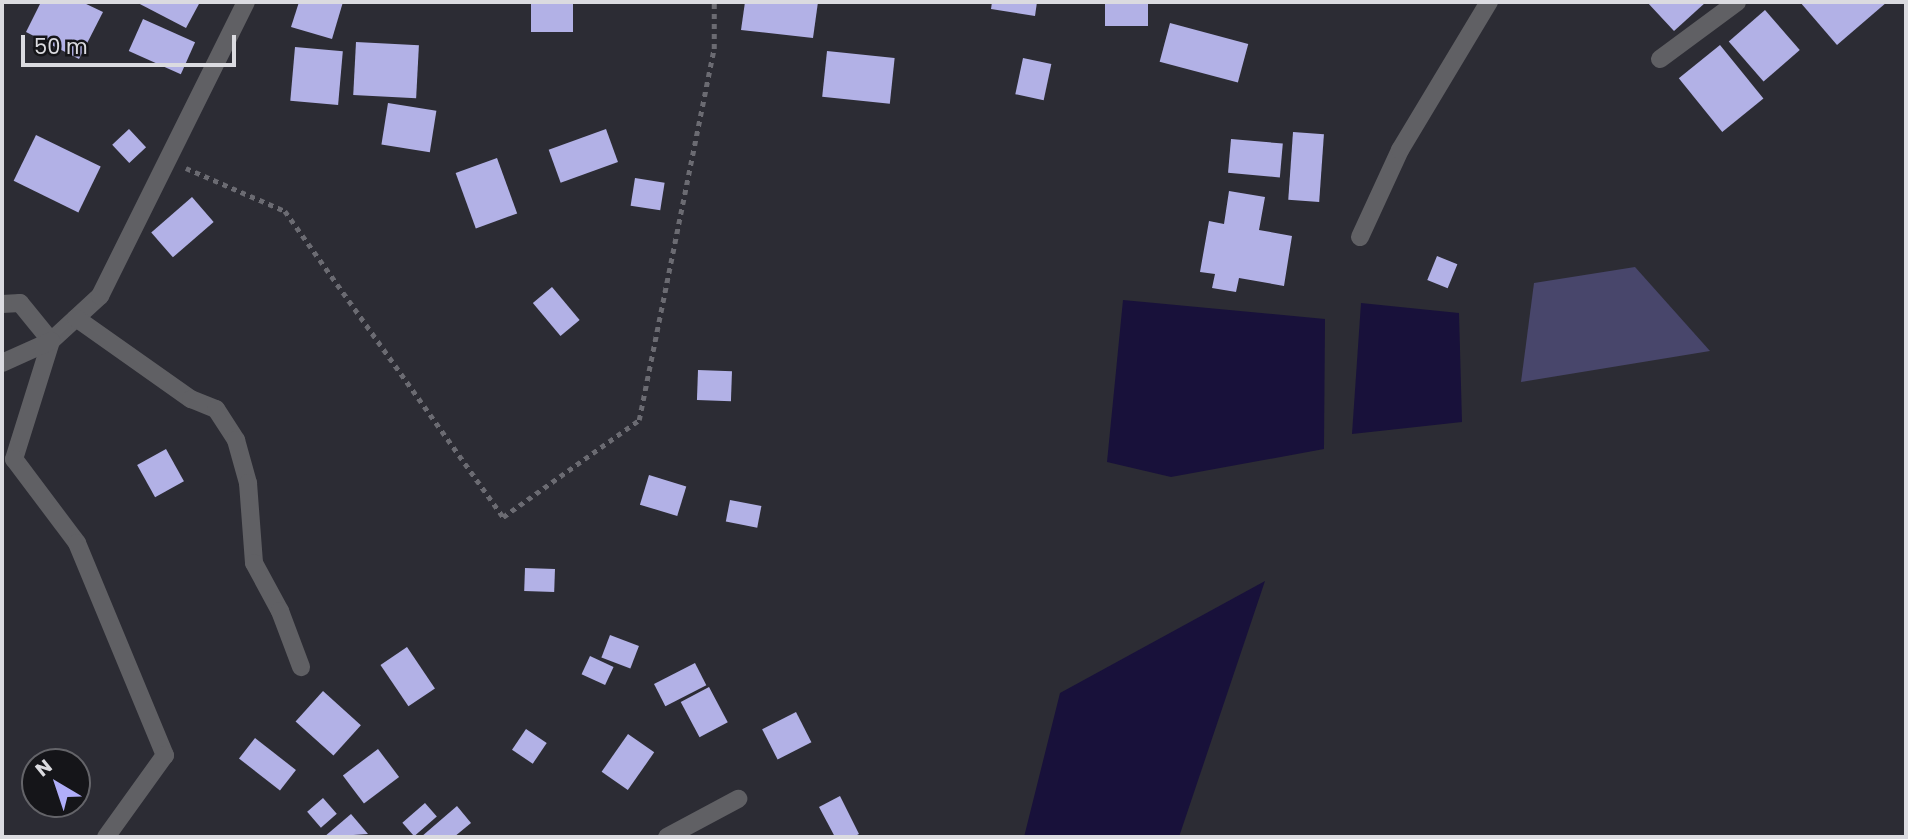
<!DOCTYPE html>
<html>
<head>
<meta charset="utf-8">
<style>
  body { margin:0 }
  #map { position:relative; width:1908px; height:839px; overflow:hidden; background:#2c2c34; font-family:Poppins,sans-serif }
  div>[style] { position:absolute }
  .green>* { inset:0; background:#48466b }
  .water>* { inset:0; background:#18113a }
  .building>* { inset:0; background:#b2b1e6; transform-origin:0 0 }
  .path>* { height:4.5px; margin-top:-2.25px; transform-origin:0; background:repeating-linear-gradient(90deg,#6b6b72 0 5px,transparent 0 10px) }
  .minor>* { height:18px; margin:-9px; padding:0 9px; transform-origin:9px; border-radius:9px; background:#606064 }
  span { translate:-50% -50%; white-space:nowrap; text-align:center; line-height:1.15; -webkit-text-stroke:7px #151519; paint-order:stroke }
  .frame { position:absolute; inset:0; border:4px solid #dbdbe0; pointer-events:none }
  .north { position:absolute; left:21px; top:748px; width:70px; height:70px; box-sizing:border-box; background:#151519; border:2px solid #646469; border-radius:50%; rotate:321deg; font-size:19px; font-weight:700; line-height:28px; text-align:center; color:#dbdbe0 }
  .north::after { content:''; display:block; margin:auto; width:24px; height:32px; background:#b0aefa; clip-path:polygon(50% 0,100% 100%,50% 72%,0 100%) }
  .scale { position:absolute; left:21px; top:35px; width:215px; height:32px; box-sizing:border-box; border:4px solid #dbdbe0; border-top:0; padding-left:9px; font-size:21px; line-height:24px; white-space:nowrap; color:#dbdbe0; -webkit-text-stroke:5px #151519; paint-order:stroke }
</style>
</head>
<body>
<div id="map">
  <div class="green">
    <i style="clip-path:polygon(1635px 267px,1710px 351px,1521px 382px,1534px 283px)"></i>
  </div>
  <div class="water">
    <i style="clip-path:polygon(1123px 300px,1325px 319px,1324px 449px,1171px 477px,1107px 462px)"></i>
    <i style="clip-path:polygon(1361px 303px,1459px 313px,1462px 422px,1352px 434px)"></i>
    <i style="clip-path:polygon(1265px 581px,1179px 837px,1024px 837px,1060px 693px)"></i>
  </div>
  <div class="building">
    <i style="clip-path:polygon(41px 2px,82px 2px,103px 12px,79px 59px,26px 32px)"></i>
    <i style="clip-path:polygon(136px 2px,200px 2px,186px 28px)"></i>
    <i style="clip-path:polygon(299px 2px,343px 2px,332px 39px,291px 27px)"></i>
    <i style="left:531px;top:2px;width:42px;height:30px"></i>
    <i style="clip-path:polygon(745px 2px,818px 2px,813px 38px,741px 30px)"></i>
    <i style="clip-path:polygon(992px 2px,1037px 2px,1035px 16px,991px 9px)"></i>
    <i style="left:1105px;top:2px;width:43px;height:24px"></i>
    <i style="clip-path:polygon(1647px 2px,1706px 2px,1674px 31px)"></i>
    <i style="clip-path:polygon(1800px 2px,1887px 2px,1837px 45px)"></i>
    <i style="left:1765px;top:10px;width:53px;height:48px;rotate:49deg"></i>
    <i style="left:143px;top:19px;width:57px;height:35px;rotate:24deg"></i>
    <i style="left:1170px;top:23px;width:81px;height:40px;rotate:15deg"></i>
    <i style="left:356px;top:42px;width:63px;height:53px;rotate:3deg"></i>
    <i style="left:1720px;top:45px;width:69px;height:53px;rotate:51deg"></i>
    <i style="left:295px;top:47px;width:48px;height:54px;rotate:5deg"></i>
    <i style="left:827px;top:51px;width:68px;height:46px;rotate:6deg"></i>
    <i style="left:1023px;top:58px;width:29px;height:37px;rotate:12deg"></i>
    <i style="left:388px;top:103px;width:49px;height:42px;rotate:9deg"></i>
    <i style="left:129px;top:129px;width:25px;height:23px;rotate:47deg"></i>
    <i style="left:606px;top:129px;width:35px;height:61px;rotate:70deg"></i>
    <i style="left:1293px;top:132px;width:31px;height:68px;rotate:4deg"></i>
    <i style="left:36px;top:135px;width:72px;height:51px;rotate:26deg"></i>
    <i style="left:1231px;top:139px;width:52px;height:34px;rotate:5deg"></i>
    <i style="left:497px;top:158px;width:59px;height:44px;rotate:70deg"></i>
    <i style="left:635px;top:178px;width:30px;height:28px;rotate:9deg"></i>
    <i style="clip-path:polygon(1229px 191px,1265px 197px,1259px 230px,1292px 236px,1284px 286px,1239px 278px,1236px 292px,1212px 288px,1215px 274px,1200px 272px,1209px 221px,1224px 224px)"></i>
    <i style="left:192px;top:197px;width:33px;height:54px;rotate:49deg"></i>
    <i style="left:1437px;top:256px;width:22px;height:26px;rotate:22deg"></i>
    <i style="left:552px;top:287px;width:43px;height:25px;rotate:50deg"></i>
    <i style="left:698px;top:370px;width:34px;height:30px;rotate:2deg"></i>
    <i style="left:166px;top:449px;width:37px;height:33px;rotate:61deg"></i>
    <i style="left:649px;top:475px;width:39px;height:31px;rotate:17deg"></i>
    <i style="left:730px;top:500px;width:32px;height:22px;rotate:11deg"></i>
    <i style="left:525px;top:568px;width:30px;height:23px;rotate:2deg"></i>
    <i style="left:610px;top:635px;width:31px;height:24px;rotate:21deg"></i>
    <i style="left:407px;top:647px;width:50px;height:32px;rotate:56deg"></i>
    <i style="left:590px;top:656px;width:26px;height:20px;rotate:25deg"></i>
    <i style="left:695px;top:663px;width:25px;height:46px;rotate:63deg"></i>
    <i style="left:709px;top:687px;width:40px;height:32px;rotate:62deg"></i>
    <i style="left:323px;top:691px;width:51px;height:41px;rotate:42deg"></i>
    <i style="left:796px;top:712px;width:34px;height:38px;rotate:63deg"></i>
    <i style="left:526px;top:729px;width:25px;height:25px;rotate:34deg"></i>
    <i style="left:628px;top:734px;width:32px;height:46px;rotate:35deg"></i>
    <i style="left:255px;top:738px;width:52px;height:26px;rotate:38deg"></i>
    <i style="left:378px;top:749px;width:35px;height:44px;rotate:53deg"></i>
    <i style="clip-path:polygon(840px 796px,859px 834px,853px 837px,835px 837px,819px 807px)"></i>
    <i style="left:323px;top:798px;width:21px;height:21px;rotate:49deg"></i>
    <i style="left:425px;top:803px;width:18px;height:30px;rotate:49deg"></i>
    <i style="clip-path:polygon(457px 806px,471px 823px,454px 837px,421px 837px)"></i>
    <i style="clip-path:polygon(351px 814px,368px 834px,324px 837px)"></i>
  </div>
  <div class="path">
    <i style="left:186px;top:168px;width:108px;rotate:23.5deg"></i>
    <i style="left:285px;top:211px;width:376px;rotate:54.5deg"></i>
    <i style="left:503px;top:517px;width:167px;rotate:-35.5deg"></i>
    <i style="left:639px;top:420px;width:379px;rotate:-78.6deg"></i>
    <i style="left:714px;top:49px;width:47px;rotate:-90deg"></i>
  </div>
  <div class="minor">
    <i style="left:1660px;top:59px;width:96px;rotate:-36.5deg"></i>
    <i style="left:1360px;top:237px;width:96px;rotate:-65.3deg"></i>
    <i style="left:1400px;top:150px;width:173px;rotate:-59deg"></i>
    <i style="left:2px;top:304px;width:18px;rotate:-3deg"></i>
    <i style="left:20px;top:303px;width:49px;rotate:50.8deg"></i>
    <i style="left:51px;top:341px;width:67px;rotate:-42.6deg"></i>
    <i style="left:100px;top:296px;width:328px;rotate:-63.6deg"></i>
    <i style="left:76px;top:318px;width:141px;rotate:35.2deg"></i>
    <i style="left:191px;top:399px;width:27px;rotate:22deg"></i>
    <i style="left:216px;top:409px;width:37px;rotate:57deg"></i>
    <i style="left:236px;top:440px;width:45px;rotate:74.4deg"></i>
    <i style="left:248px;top:483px;width:80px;rotate:85.7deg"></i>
    <i style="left:254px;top:563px;width:55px;rotate:61.6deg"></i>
    <i style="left:280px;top:611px;width:60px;rotate:69.4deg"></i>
    <i style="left:51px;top:341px;width:124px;rotate:107.4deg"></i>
    <i style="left:14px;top:459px;width:105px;rotate:53.1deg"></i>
    <i style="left:77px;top:543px;width:230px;rotate:67.5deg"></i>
    <i style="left:165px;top:755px;width:101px;rotate:125.7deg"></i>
    <i style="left:2px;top:363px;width:54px;rotate:-24.2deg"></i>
    <i style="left:667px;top:837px;width:81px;rotate:-28.2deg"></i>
  </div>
  <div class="frame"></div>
  <div class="north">N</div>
  <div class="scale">50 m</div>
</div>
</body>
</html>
